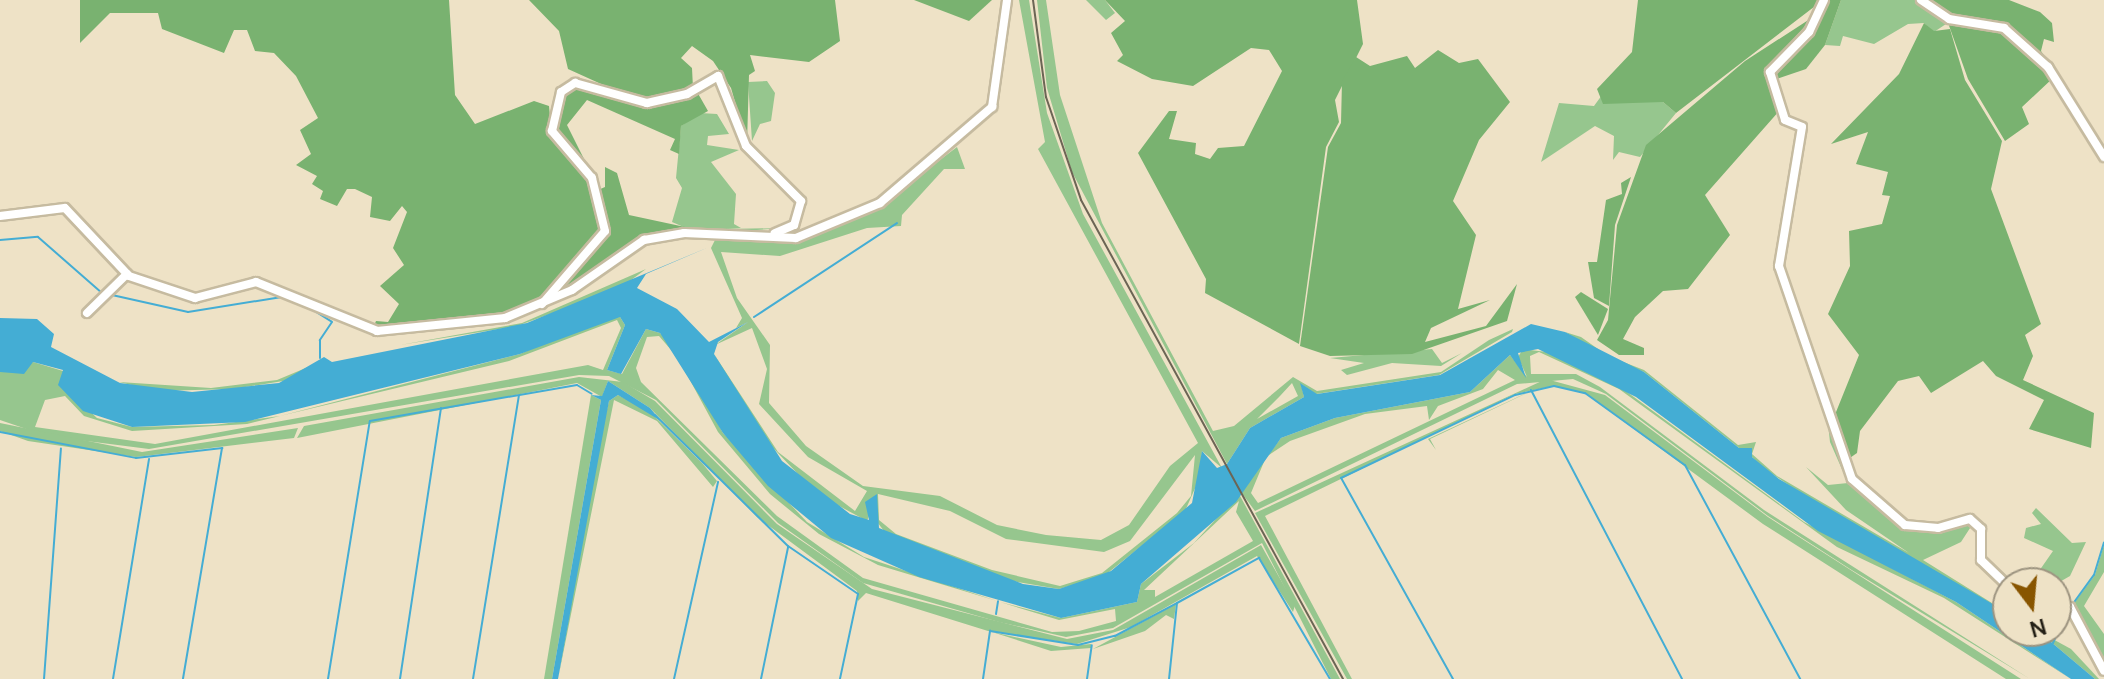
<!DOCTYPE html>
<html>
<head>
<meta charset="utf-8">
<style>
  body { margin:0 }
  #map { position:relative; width:2104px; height:679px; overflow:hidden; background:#eee2c6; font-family:Manrope,sans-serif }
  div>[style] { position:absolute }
  .green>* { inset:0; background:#96c68e }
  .forest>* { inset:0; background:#79b270 }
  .water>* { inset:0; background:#44add4 }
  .stream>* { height:2px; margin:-1px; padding:0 1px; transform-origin:1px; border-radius:1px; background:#44add4 }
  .roads { filter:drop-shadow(2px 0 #c6bba0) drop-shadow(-2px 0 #c6bba0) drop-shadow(0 2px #c6bba0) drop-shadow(0 -2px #c6bba0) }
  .minor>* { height:8px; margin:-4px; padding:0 4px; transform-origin:4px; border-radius:4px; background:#fff }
  .rail>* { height:2px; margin:-1px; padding:0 1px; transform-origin:1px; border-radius:1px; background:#6c6555 }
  span { translate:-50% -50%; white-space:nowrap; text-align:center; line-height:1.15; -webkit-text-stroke:6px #eee2c6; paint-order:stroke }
  .north { position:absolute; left:1992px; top:567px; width:80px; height:80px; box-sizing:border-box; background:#eee2c6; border:2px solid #9d9480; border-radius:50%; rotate:164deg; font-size:22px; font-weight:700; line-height:32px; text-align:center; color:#242016 }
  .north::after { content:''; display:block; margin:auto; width:28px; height:36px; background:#850; clip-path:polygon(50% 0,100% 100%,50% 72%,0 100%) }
</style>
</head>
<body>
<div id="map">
  <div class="green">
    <i style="clip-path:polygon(evenodd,1019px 0,1029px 0,1047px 113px,1083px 214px,1222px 468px,1202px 451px,1200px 477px,1185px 511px,1104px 576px,1059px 589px,1012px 581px,884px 531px,874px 518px,877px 494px,867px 521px,817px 494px,757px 431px,714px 354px,778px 452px,855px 511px,867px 491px,808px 457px,759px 404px,767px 369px,752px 328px,715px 345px,748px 322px,736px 328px,742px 318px,711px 248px,715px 240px,808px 238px,886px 201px,957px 147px,965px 169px,944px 169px,902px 215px,901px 226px,867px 228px,780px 256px,721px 252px,737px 298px,770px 345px,769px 403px,806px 446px,863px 486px,940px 496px,997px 525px,1046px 535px,1101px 540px,1129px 525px,1170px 466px,1198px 443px,1038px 149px,1045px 142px,1019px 0,1195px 455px,1191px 496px,1177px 513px,1102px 573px,1060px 586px,992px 570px,896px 534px,879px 520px,878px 494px,950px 511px,1006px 539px,1104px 552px,1130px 541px,1195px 455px)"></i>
    <i style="clip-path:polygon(evenodd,1037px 0,1046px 0,1060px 95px,1102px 223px,1213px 431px,1234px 426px,1293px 377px,1317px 391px,1441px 372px,1489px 340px,1513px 329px,1512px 332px,1439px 375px,1316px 394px,1301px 384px,1304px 397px,1250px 428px,1227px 464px,1072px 172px,1047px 88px,1037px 0,1292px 383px,1298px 396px,1257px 419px,1280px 396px,1292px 383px)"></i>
    <i style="clip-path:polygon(1086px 0,1105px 0,1115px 13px,1106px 20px)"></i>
    <i style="clip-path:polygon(1841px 0,1918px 0,1946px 24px,1934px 32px,1924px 23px,1908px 24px,1874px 44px,1843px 36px,1840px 46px,1825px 45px)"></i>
    <i style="clip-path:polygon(767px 81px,775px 93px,771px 121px,760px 124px,752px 141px,748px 82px)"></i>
    <i style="clip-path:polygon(1602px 95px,1663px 102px,1676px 113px,1640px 157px,1619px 152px,1613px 160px,1614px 136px,1595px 126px,1541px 162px,1559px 103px,1594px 106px)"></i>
    <i style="clip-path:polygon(700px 113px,717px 114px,729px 134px,708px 136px,707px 145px,739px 150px,711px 162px,736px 194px,734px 224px,741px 228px,726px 229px,784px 228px,700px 234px,672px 222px,682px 188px,676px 178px,681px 126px)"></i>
    <i style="clip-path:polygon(646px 269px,619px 289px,517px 326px,400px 345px,522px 323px)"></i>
    <i style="clip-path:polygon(evenodd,620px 317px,625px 325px,607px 370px,622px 374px,646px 329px,660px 333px,679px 354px,723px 433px,807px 522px,864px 557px,997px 601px,878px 565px,819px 534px,770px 494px,718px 432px,678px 358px,659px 336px,647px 337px,636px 368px,641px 382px,777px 516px,863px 578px,1052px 632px,1079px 631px,1116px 621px,1115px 609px,1059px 620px,1000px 602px,1061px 618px,1137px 602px,1141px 584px,1194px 543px,1239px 494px,1340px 679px,1331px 679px,1262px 543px,1113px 628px,1066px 637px,999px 622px,863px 583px,778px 523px,656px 400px,609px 376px,579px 375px,149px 449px,47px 436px,0 420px,0 372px,33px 362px,63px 371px,64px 387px,97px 418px,132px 427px,214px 425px,280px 416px,520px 354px,598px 319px,620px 317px,617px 320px,621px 328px,603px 370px,588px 365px,155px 444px,35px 427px,45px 400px,65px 396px,84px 416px,132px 431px,247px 424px,509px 361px,617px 320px,620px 317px,1239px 501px,1236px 512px,1253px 541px,1155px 597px,1155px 590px,1144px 590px,1239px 501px)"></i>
    <i style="clip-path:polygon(1565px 332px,1581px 337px,1608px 356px,1644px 370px,1738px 445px,1756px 442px,1752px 454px,1777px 476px,1909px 553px,1846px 510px,1806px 467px,1828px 485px,1848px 483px,1830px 442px,1825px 398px,1847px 473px,1892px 519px,1932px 529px,1972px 525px,1961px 542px,1923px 560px,2008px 613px,1834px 516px,1765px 469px,1752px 457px,1751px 448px,1739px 448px,1644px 372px,1609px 358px)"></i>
    <i style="clip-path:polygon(1432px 349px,1442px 363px,1462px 353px,1441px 366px,1392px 363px,1347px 375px,1341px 370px,1364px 363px,1330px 358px)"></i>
    <i style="clip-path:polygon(evenodd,1523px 349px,1555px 353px,1623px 389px,1804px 522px,1956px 602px,2071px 679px,1944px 598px,1837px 547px,1619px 389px,1539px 352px,1530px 356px,1531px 374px,1576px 374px,1600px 387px,1764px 510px,2030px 679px,1850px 569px,1768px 516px,1606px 394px,1573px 379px,1517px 384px,1255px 511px,1241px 492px,1281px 438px,1335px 418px,1470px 392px,1510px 355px,1527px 377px,1518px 357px,1523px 349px,1498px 370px,1515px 380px,1258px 503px,1251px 493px,1266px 457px,1290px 441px,1365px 414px,1427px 406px,1429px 420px,1438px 406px,1483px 389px,1498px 370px)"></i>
    <i style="clip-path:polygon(320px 362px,311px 371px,289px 380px,233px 389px,157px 391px,119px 382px,211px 388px,277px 380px)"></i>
    <i style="clip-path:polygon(579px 377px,623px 382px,655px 401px,777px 524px,872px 589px,1067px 639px,1113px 630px,1261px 545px,1295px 605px,1293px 612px,1257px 556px,1131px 627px,1077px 644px,988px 631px,866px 593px,858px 601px,857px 591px,757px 517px,650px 408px,608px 381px,602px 397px,577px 383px,297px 438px,304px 426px)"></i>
    <i style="clip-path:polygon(1546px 379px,1605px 395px,1768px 517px,2021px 679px,2006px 679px,1763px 524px,1585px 393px,1553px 386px,1515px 394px,1265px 516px,1352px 679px,1347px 679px,1255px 513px)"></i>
    <i style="clip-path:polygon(1531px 391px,1430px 439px,1436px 450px,1428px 439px)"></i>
    <i style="clip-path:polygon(591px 395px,601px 400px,552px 679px,544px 679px)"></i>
    <i style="clip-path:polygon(618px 395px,649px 411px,702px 463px,717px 481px,713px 487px,657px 421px,614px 400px,558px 679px,600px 438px,609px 401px)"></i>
    <i style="clip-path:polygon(0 423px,142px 452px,298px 428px,294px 438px,136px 457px,28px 441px,0 431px)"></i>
    <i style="clip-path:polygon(2036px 508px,2072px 543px,2086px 542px,2070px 576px,2056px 584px,2037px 574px,2053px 551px,2024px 538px,2026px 528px,2041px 524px,2032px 513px)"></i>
    <i style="clip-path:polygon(2104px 545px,2104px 572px,2084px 606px,2104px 634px,2104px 669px,2072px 606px,2095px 575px)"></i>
    <i style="clip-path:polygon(1176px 604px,1174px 619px,1166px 615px,1145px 631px,1093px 649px)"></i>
    <i style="clip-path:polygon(2038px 631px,2071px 649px,2099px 679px,2095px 679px)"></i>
    <i style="clip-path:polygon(992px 632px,1061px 647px,1091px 644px,1091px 648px,1051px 651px)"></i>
  </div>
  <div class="forest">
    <i style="clip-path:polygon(80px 0,449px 0,455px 95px,475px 124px,534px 101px,549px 106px,552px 139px,587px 175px,602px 237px,542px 304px,504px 316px,373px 328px,376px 321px,388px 322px,399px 304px,380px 286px,404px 265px,393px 248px,407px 212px,402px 206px,390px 221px,370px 217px,372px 197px,355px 189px,347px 189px,337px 206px,320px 199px,323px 191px,312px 184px,317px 176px,296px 165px,311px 154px,300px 130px,318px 118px,296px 76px,274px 53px,255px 51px,247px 30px,234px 30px,224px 53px,162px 29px,158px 13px,110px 13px,80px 43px)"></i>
    <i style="clip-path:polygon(529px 0,835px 0,840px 41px,809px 62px,750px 55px,755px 71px,749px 75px,747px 143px,731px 88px,713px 61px,692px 46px,681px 58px,692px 68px,693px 88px,653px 100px,621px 93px,568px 69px,559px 31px)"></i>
    <i style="clip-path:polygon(914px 0,992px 0,969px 21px)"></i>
    <i style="clip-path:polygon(1105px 0,1357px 0,1363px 44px,1335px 100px,1339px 122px,1326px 147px,1299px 344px,1205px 293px,1206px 279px,1138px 153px,1169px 111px,1177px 111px,1169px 139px,1196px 143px,1195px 154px,1210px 159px,1218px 148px,1244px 146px,1282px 71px,1269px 50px,1251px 48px,1193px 86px,1152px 79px,1117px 61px,1123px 55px,1111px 33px,1125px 21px)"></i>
    <i style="clip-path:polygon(1638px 0,1823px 0,1676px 113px,1663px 102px,1603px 104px,1597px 89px,1632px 52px)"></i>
    <i style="clip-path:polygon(1826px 0,1841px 0,1825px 45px,1806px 69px,1771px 81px)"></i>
    <i style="clip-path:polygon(1923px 0,2009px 0,2040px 12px,2052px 23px,2054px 42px,2044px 39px,2041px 51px,2054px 71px,1999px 24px,1949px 18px)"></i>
    <i style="clip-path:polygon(1813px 17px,1771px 65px,1780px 110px,1705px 195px,1730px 235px,1688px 289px,1663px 291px,1635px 317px,1623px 339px,1644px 348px,1644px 355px,1619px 355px,1597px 340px,1608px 320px,1617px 225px,1646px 145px,1745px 61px)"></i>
    <i style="clip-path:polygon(1947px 20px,1992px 24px,2053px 78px,2022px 107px,2029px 124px,2005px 141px,1968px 79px)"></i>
    <i style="clip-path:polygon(1924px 23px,1934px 31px,1950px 29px,1965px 80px,2002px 141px,1991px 189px,2041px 324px,2025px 335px,2033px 356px,2023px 380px,2094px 413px,2091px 448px,2029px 429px,2044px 400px,1996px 376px,1983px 361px,1931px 393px,1919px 376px,1898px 381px,1860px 431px,1857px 453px,1844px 462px,1832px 422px,1859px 355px,1828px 314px,1850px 266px,1849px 231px,1882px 224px,1890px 196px,1882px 195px,1888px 172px,1856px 164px,1868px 132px,1831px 144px,1899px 74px)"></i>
    <i style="clip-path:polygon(1438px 50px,1459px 63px,1478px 59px,1510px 102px,1479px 140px,1453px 201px,1476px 235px,1458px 309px,1490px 300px,1431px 328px,1425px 342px,1486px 326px,1517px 284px,1507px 321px,1412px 354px,1330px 356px,1300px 346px,1328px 147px,1341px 123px,1342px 81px,1356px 57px,1370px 66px,1407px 56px,1415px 68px)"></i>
    <i style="clip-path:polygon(575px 85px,645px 104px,696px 90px,708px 111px,681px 126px,679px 154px,670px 150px,675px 139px,587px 100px,567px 125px,592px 175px,554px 132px,561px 98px)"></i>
    <i style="clip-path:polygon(605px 167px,617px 173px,629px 215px,699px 230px,657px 235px,545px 301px,605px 240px,598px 190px,605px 187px)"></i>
    <i style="clip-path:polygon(1631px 177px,1615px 225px,1609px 306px,1594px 298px,1588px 262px,1597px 262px,1606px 200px,1622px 194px,1621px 183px)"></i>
    <i style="clip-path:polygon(1581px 292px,1608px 309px,1598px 335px,1575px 297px)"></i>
  </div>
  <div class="water">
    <i style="clip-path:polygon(709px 247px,646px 274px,637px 288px,677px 309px,709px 342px,748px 322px,718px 342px,714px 354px,782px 461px,850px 514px,869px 520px,865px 502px,877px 494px,879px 528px,1023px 584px,1059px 589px,1111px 571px,1192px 503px,1202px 451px,1217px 468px,1227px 464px,1250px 428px,1304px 397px,1300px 383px,1317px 394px,1440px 375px,1531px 324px,1565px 332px,1644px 372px,1739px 448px,1752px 448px,1752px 457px,1779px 479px,2008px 613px,2008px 631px,2038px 631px,2095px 679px,2071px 679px,1956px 602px,1818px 531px,1636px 397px,1538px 349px,1518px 353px,1526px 378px,1510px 355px,1470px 392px,1335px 418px,1281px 438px,1236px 502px,1141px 584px,1137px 602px,1061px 618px,919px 577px,831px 538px,768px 486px,723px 433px,660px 333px,646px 329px,621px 374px,607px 370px,625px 325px,620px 317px,520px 354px,245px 422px,132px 427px,83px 411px,58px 385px,63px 370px,33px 362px,24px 374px,0 372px,0 318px,37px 319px,54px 334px,51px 347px,120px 383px,192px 392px,279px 383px,324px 357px,332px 362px,527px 323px)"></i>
    <i style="clip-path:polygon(608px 381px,650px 408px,661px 421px,618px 395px,609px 401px,558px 679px,552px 679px,601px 400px,591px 395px,602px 396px)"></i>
  </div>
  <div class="stream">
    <i style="left:0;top:240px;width:38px;rotate:-5deg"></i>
    <i style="left:38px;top:237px;width:85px;rotate:41.2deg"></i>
    <i style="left:112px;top:295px;width:78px;rotate:12.6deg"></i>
    <i style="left:188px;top:312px;width:95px;rotate:-9.1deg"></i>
    <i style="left:313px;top:310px;width:22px;rotate:32deg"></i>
    <i style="left:332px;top:322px;width:22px;rotate:124deg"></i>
    <i style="left:320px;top:340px;width:18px;rotate:90deg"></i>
    <i style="left:754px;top:317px;width:171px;rotate:-33.3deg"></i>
    <i style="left:1531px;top:390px;width:326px;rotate:62.4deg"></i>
    <i style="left:655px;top:415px;width:187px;rotate:44.6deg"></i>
    <i style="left:788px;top:546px;width:85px;rotate:34.4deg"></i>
    <i style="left:858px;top:594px;width:87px;rotate:102deg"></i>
    <i style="left:0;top:432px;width:138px;rotate:10.8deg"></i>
    <i style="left:136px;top:458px;width:87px;rotate:-6.6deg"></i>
    <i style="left:222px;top:448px;width:234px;rotate:99.6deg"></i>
    <i style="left:1177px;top:603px;width:94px;rotate:-28.8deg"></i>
    <i style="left:1259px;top:558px;width:140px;rotate:59.6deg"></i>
    <i style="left:2072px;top:605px;width:37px;rotate:-54deg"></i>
    <i style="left:2094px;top:575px;width:34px;rotate:-73deg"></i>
    <i style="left:996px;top:614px;width:13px;rotate:-81deg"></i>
    <i style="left:2053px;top:643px;width:36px;rotate:-66deg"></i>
    <i style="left:44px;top:679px;width:231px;rotate:-85.8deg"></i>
    <i style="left:113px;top:679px;width:223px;rotate:-80.7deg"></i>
    <i style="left:328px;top:679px;width:261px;rotate:-80.8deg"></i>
    <i style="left:370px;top:421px;width:210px;rotate:-9.9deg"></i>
    <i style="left:577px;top:385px;width:17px;rotate:31deg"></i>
    <i style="left:400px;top:679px;width:274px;rotate:-81.4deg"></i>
    <i style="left:473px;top:679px;width:287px;rotate:-80.8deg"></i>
    <i style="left:674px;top:679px;width:202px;rotate:-77.4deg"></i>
    <i style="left:761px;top:679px;width:135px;rotate:-78.4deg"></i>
    <i style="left:983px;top:679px;width:49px;rotate:-81.7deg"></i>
    <i style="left:990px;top:631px;width:89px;rotate:9deg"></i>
    <i style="left:1078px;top:645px;width:38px;rotate:-14deg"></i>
    <i style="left:1115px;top:636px;width:70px;rotate:-28deg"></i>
    <i style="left:1177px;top:603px;width:76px;rotate:96deg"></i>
    <i style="left:1087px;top:679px;width:34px;rotate:-82deg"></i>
    <i style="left:1453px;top:679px;width:230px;rotate:-119.1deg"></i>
    <i style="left:1341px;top:478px;width:193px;rotate:-25.5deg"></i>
    <i style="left:1515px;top:395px;width:40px;rotate:-13deg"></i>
    <i style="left:1554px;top:386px;width:32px;rotate:13deg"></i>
    <i style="left:1585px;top:393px;width:123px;rotate:35.8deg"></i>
    <i style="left:1685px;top:465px;width:243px;rotate:61.7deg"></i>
  </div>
  <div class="roads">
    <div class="minor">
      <i style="left:1824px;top:0;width:35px;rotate:115deg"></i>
      <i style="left:1809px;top:32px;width:56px;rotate:134.3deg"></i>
      <i style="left:1770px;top:72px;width:50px;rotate:72.6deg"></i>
      <i style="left:1785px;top:120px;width:18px;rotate:22deg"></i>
      <i style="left:1802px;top:127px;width:141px;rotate:99.4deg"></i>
      <i style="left:1779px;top:266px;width:225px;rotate:71.1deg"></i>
      <i style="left:1852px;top:479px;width:70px;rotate:41deg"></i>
      <i style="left:1905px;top:525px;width:33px;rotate:5deg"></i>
      <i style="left:1938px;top:528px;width:33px;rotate:-16deg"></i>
      <i style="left:1970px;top:519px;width:15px;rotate:42deg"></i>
      <i style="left:1981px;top:529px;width:31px;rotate:90deg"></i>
      <i style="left:1981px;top:560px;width:37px;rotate:44deg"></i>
      <i style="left:1921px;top:0;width:34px;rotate:34deg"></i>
      <i style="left:1949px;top:19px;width:56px;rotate:9.3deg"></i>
      <i style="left:2004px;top:28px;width:59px;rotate:41.6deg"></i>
      <i style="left:2048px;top:67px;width:106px;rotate:58.1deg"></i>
      <i style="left:0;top:216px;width:65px;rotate:-7deg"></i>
      <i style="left:65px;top:208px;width:93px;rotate:46.7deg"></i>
      <i style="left:129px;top:276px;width:70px;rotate:18.4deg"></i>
      <i style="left:195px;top:298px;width:63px;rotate:-14.7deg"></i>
      <i style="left:256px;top:282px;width:131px;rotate:22deg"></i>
      <i style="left:377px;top:331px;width:129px;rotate:-5.8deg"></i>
      <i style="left:505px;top:318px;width:73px;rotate:-22.7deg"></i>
      <i style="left:572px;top:290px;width:88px;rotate:-34.8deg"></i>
      <i style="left:644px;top:240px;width:41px;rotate:-9.9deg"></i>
      <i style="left:684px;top:233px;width:112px;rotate:2.6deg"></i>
      <i style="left:796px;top:238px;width:91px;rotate:-22.6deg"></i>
      <i style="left:880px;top:203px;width:148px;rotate:-40.6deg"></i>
      <i style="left:992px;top:107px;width:108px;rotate:-82deg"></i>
      <i style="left:542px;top:304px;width:96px;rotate:-49.2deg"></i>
      <i style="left:605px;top:231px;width:55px;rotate:-103.8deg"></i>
      <i style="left:592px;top:178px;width:62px;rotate:-130.4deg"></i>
      <i style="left:552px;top:131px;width:40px;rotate:-77deg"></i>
      <i style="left:561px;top:92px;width:17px;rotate:-33deg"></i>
      <i style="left:575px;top:83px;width:75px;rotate:15.5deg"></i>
      <i style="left:647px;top:103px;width:41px;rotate:-12.7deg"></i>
      <i style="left:687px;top:94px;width:36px;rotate:-30deg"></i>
      <i style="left:718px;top:76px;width:75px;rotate:68.2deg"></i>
      <i style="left:746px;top:146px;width:78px;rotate:45deg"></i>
      <i style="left:801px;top:201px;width:25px;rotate:106deg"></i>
      <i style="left:794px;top:225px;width:21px;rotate:157deg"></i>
      <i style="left:87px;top:313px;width:56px;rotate:-44.3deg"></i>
      <i style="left:2056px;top:608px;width:14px;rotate:-4deg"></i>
      <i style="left:2070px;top:607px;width:72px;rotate:62deg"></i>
    </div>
  </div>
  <div class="rail">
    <i style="left:1033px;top:0;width:98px;rotate:82.4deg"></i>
    <i style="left:1046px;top:97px;width:109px;rotate:71.2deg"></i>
    <i style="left:1081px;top:200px;width:546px;rotate:61.32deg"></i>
  </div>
  <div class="north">N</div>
</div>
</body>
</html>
